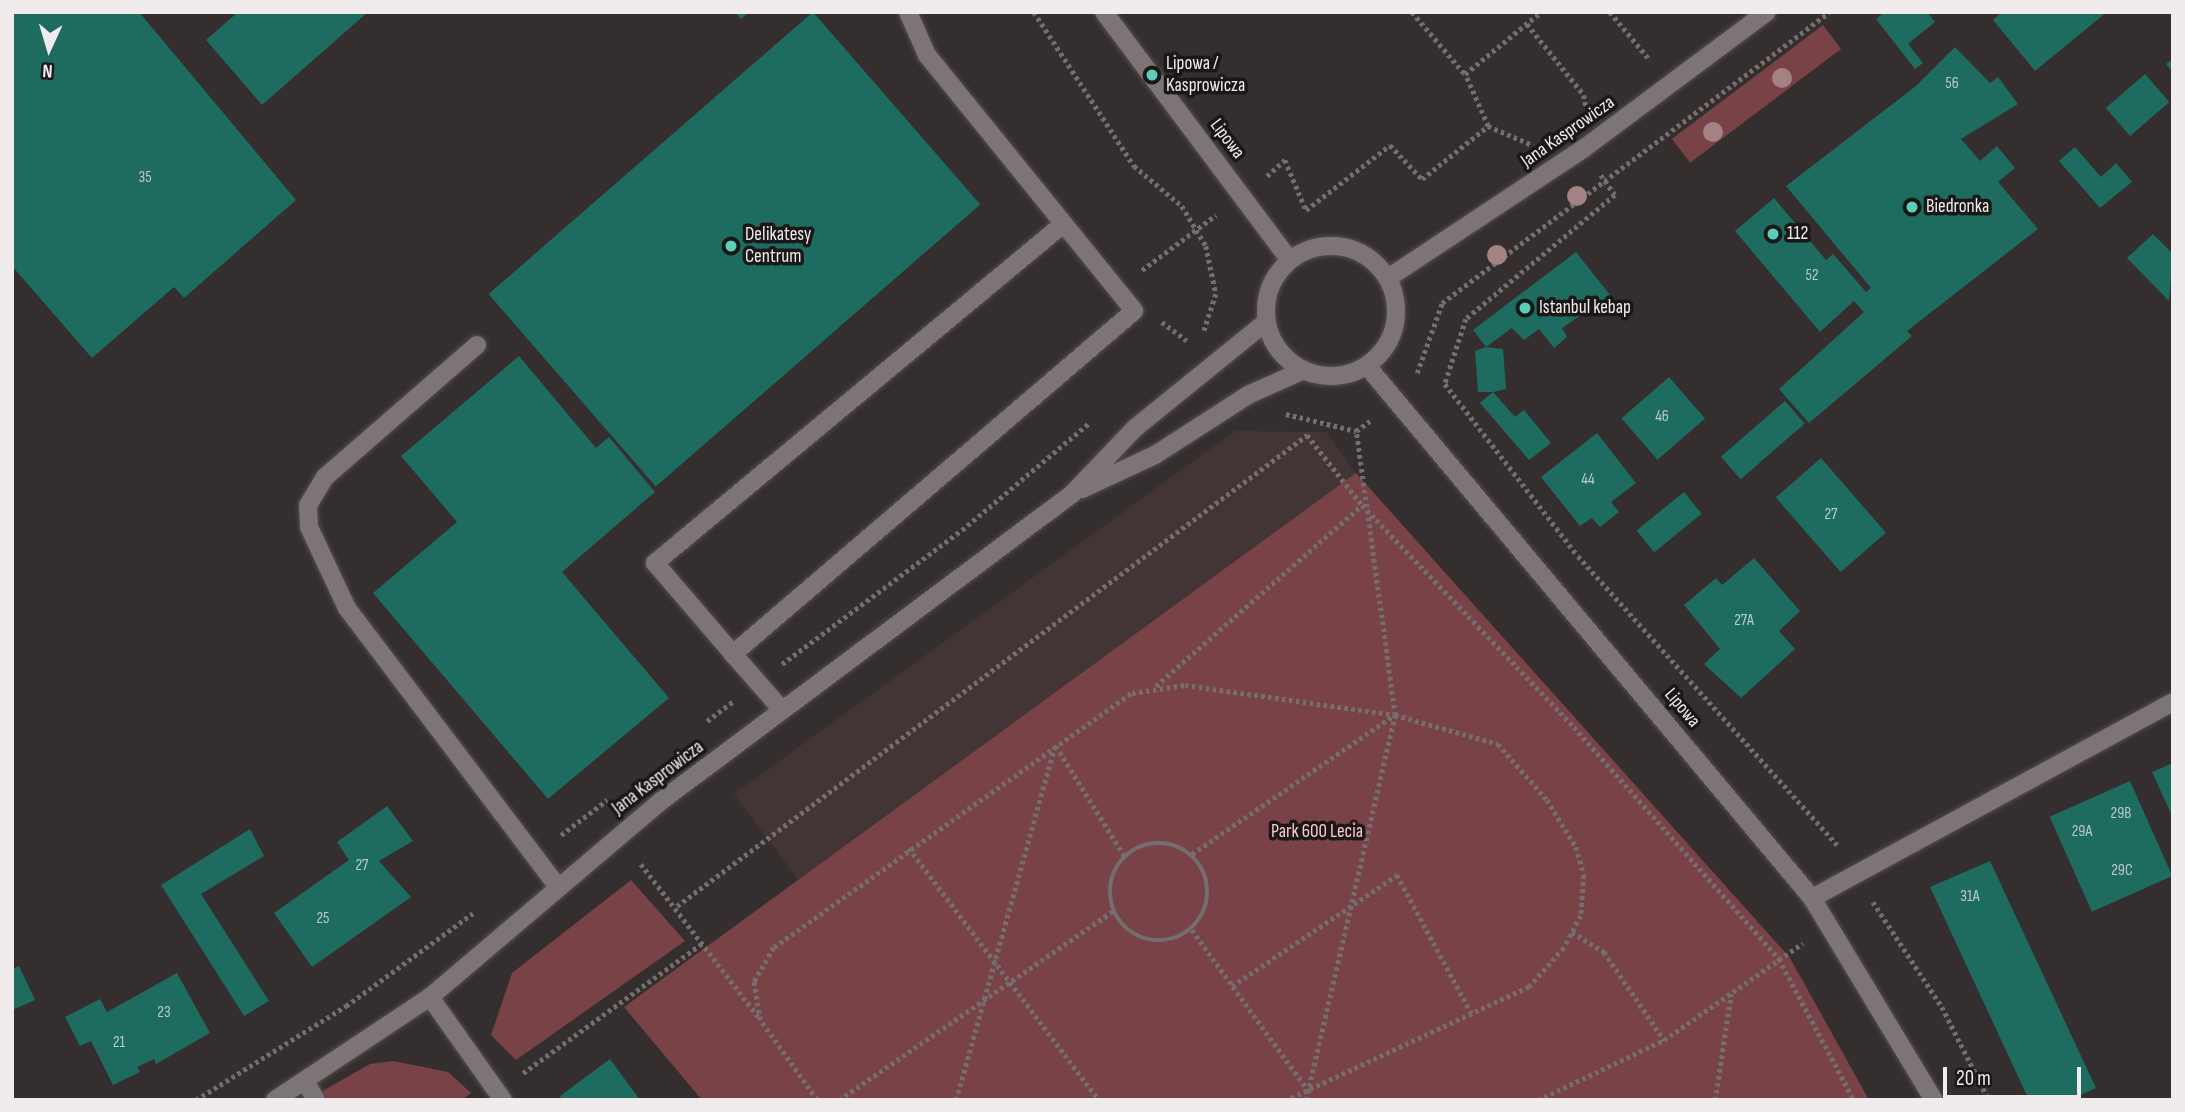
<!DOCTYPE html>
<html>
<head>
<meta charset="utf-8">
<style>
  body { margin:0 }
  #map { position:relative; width:2185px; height:1112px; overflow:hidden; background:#352e2e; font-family:"Sofia Sans Condensed",sans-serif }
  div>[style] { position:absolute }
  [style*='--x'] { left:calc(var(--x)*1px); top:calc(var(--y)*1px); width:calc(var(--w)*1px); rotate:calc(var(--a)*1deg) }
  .built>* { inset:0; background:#433536 }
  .green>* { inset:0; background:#794247; transform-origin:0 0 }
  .building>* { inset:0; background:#1e6b60; transform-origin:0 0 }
  .path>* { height:4.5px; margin-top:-2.25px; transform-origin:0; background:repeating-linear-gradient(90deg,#746e6e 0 3.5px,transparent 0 7px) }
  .path>.ring { margin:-2.25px; padding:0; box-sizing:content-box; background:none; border:4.5px solid #746e6e; border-radius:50% }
  .roads { filter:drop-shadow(0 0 2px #534d4e) drop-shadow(0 0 2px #534d4e) }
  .service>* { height:18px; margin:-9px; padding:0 9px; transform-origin:9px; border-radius:9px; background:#7d7575 }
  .minor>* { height:18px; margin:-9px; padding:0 9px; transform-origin:9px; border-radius:9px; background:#7d7575 }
  .tertiary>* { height:18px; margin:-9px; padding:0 9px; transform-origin:9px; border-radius:9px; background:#7d7575 }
  .tertiary>.ring { margin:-9px; padding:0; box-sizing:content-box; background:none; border:18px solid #7d7575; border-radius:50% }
  .trees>* { width:20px; height:20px; margin:-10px; border-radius:50%; background:#a48284 }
  .dots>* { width:19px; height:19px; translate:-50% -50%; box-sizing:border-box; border:4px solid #1a1717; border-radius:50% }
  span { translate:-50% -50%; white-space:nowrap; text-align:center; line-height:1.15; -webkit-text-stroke:7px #1a1717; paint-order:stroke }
  .number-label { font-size:16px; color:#bccbc9 }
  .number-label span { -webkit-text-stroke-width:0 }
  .poi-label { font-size:19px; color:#f0ebec }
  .left { translate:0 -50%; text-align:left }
  .street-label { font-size:19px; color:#f0ebec }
  .park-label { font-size:19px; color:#fec7ca }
  .frame { position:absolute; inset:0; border:14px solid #f0ebec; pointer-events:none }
  .north { position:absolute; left:14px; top:14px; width:70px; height:70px; -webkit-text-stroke:5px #1a1717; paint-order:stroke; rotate:184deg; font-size:19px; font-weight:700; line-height:28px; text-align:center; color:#f0ebec }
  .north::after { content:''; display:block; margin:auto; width:24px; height:32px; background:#f0ebec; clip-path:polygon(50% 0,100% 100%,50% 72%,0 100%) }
  .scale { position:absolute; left:1943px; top:1067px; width:138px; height:32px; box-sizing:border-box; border:4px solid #f0ebec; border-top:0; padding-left:9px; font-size:21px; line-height:24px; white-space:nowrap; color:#f0ebec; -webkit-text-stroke:5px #1a1717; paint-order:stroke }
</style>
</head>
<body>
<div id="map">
  <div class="built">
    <div style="clip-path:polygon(1235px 431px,1326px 432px,1356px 473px,800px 882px,734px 794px)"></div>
  </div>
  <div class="green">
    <div style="left:1823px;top:25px;width:30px;height:189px;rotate:53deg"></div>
    <div style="clip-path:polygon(1356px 473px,1790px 958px,1869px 1100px,702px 1100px,624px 1007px)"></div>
    <div style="clip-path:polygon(631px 880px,685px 941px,516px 1060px,491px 1035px,512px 973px)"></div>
    <div style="clip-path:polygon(393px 1061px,448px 1072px,471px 1093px,462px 1100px,323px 1100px,319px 1093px,370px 1064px)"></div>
  </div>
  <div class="building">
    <div style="clip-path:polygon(12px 12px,139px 12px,296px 200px,184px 298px,174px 287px,92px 358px,12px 266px)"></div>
    <div style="clip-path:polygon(238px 12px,368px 12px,262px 105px,206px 40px)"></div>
    <div style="clip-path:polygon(735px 12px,749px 12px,741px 19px)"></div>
    <div style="left:813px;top:12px;width:255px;height:430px;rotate:49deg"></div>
    <div style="clip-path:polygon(1885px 12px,1927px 12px,1935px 22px,1908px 44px,1923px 63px,1915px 69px,1876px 19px)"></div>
    <div style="clip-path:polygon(2002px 12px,2107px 12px,2035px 71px,1993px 20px)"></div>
    <div style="clip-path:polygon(1955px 47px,1990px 83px,1998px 77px,2018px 104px,1961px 139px,1980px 161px,1997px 146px,2015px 168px,1998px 182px,2038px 229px,1907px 331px,1912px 336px,1809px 423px,1779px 389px,1864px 312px,1854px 301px,1820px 332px,1735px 231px,1774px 198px,1826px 260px,1833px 254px,1866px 292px,1871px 288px,1786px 186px,1916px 86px)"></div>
    <div style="clip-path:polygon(2173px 59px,2173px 73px,2166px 64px)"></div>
    <div style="left:2145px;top:74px;width:37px;height:52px;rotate:49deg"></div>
    <div style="clip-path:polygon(2075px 147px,2101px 177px,2116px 163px,2132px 182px,2100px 208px,2059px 161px)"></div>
    <div style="clip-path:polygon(2153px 234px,2173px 254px,2169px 301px,2127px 258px)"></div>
    <div style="clip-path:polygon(1576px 252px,1610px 295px,1562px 328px,1567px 337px,1554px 348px,1539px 329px,1524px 340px,1512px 328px,1486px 347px,1473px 330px)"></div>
    <div style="clip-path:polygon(1486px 347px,1503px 349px,1506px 389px,1493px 392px,1515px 417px,1524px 410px,1551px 443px,1529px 460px,1480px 403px,1493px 392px,1478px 392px,1475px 351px)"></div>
    <div style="clip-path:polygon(519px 356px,596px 448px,609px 437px,655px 492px,562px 572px,669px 698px,548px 799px,373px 593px,457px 522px,401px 456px)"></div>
    <div style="left:1669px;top:377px;width:55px;height:63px;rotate:49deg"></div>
    <div style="left:1785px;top:401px;width:30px;height:85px;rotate:49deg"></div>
    <div style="clip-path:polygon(1597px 433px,1636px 483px,1611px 502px,1619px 512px,1600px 527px,1592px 518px,1580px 526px,1541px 477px)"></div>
    <div style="left:1821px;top:458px;width:99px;height:60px;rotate:49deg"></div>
    <div style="left:1684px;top:492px;width:28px;height:61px;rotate:51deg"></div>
    <div style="clip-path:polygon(1754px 558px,1800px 611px,1779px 631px,1795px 649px,1741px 698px,1704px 664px,1720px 649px,1684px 605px,1716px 578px,1722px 585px)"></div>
    <div style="clip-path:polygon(2173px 763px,2173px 818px,2152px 772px)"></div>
    <div style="left:2130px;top:781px;width:104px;height:88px;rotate:66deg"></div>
    <div style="clip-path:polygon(387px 806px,413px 841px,379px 861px,411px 897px,312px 967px,274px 913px,349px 860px,337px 842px)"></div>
    <div style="clip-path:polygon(250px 829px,264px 856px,201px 894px,269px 1001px,244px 1016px,161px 885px)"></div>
    <div style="clip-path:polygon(1990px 861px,2096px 1088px,2070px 1100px,2029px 1100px,1930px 887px)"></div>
    <div style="clip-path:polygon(19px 966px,35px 1000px,12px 1010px,12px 969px)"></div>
    <div style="clip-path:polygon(177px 973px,210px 1033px,156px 1064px,154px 1059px,137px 1067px,140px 1072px,113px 1085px,91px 1041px,80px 1046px,65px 1017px,100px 999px,107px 1012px)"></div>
    <div style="clip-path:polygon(610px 1059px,640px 1100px,562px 1100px,560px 1096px)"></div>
  </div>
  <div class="path">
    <div style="--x:1034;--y:12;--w:184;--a:57"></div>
    <div style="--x:1134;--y:166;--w:62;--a:39.8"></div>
    <div style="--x:1182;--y:206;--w:47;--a:59"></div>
    <div style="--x:1206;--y:246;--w:49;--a:78.2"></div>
    <div style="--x:1216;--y:294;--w:39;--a:108"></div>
    <div style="--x:1412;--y:12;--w:82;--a:49.5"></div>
    <div style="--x:1610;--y:12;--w:62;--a:50.2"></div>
    <div style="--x:1527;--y:24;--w:91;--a:51.2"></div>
    <div style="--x:1584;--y:95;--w:13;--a:81"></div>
    <div style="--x:1488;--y:126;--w:46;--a:23.2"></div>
    <div style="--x:1601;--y:175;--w:24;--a:55"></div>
    <div style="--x:1615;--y:195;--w:194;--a:140.2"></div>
    <div style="--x:1466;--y:319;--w:68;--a:107.9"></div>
    <div style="--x:1445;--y:384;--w:217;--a:52.3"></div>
    <div style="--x:1578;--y:556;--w:391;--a:48.1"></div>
    <div style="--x:1267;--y:176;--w:24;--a:-42"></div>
    <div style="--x:1285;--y:160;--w:54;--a:67.2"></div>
    <div style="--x:1306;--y:210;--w:106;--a:-37.7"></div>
    <div style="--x:1390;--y:145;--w:47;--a:46.7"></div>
    <div style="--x:1422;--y:179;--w:85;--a:-38.8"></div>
    <div style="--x:1488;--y:126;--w:57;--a:-113.9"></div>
    <div style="--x:1465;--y:74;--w:98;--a:-39.2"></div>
    <div style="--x:1142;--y:270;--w:92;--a:-36.6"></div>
    <div style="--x:1162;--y:322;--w:31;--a:37"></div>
    <div style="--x:1417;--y:373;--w:74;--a:-70.3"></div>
    <div style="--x:1442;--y:303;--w:484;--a:-36.9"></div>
    <div style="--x:1286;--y:414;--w:72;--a:13.7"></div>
    <div style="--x:1356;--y:431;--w:17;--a:-36"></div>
    <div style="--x:782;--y:664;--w:224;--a:-36.7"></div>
    <div style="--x:962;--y:530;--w:166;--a:-40.1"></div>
    <div style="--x:1156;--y:686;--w:273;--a:-41.3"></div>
    <div style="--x:707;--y:721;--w:34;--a:-37"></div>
    <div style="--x:1056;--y:746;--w:131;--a:58.1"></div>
    <div style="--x:561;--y:835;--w:58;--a:-37.3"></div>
    <div class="ring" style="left:1110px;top:843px;width:93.5px;height:93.5px"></div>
    <div style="--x:909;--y:848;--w:316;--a:53"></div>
    <div style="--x:1192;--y:854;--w:245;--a:-34.5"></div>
    <div style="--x:641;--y:864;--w:195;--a:52.5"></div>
    <div style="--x:1873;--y:902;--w:126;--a:56.7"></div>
    <div style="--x:1942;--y:1007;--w:104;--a:63.2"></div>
    <div style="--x:677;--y:906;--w:787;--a:-36.78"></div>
    <div style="--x:1307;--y:435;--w:89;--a:51.8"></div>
    <div style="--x:1362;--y:505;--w:307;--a:46.3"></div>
    <div style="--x:1574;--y:727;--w:310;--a:48.5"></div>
    <div style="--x:1779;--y:959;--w:160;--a:62"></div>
    <div style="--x:1192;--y:930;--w:198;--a:54.1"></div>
    <div style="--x:1572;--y:932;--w:38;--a:32"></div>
    <div style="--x:1604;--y:952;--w:107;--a:55.7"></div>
    <div style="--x:1232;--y:986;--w:199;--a:-33.9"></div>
    <div style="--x:1397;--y:875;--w:158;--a:61.7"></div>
    <div style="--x:523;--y:1073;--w:223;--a:-35.9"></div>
    <div style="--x:196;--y:1100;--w:177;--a:-32.1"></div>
    <div style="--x:346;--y:1006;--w:157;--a:-36.2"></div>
    <div style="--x:817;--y:1100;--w:98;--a:-125.5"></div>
    <div style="--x:760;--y:1020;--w:39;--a:-99"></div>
    <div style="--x:754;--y:981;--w:39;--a:-60"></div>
    <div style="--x:774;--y:947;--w:439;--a:-35.4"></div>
    <div style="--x:1132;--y:693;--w:54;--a:-8.6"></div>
    <div style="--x:1185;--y:685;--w:212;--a:8.1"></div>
    <div style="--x:1395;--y:715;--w:107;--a:15.7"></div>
    <div style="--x:1498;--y:744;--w:74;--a:48.8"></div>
    <div style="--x:1547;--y:800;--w:55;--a:58.3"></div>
    <div style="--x:1576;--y:847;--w:29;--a:74"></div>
    <div style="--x:1584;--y:875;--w:41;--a:94.2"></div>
    <div style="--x:1581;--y:916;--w:36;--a:118"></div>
    <div style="--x:1564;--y:948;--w:52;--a:131.9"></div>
    <div style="--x:1529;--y:987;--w:266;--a:154.9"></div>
    <div style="--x:839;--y:1100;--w:333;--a:-34.6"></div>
    <div style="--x:956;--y:1100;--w:368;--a:-74.4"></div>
    <div style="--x:1306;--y:1100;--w:395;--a:-77"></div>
    <div style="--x:1395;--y:715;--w:287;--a:-97.8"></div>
    <div style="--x:1538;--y:1100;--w:140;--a:-25.5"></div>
    <div style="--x:1664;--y:1040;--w:169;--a:-34.9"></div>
    <div style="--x:1715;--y:1100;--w:107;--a:-81.4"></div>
  </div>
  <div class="roads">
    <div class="service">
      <div style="--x:908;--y:12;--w:47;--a:66.2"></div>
      <div style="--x:927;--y:55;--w:329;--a:51"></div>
      <div style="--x:1134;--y:311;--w:528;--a:139.46"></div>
      <div style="--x:733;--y:654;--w:120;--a:-130.6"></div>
      <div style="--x:655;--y:563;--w:529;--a:-39.71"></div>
      <div style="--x:477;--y:345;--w:201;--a:139"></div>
      <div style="--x:325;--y:477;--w:33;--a:121"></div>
      <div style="--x:308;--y:505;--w:22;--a:87"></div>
      <div style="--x:309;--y:527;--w:89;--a:64.9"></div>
      <div style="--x:347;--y:608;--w:350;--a:52.9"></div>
      <div style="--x:733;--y:654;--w:74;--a:48.8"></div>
      <div style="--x:305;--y:1081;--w:22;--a:60"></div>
    </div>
    <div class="minor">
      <div style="--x:1082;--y:489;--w:81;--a:-25"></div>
      <div style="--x:1155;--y:455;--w:111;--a:-32.8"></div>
      <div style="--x:1248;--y:395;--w:61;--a:-24.1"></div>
      <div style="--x:1812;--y:898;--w:411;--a:-28.5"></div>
      <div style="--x:430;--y:997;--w:126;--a:54.7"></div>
      <div style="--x:275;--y:1100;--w:186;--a:-33.6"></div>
      <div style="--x:430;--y:997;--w:303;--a:-40.3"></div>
      <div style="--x:661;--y:801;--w:513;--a:-36.76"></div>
      <div style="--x:1072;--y:494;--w:91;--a:-46.3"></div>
      <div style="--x:1135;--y:428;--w:169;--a:-39"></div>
    </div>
    <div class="tertiary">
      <div style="--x:1104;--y:12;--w:309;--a:53.2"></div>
      <div class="ring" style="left:1266px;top:246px;width:112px;height:112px"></div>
      <div style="--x:1388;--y:278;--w:234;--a:-33.5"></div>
      <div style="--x:1583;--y:149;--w:229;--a:-36.7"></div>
      <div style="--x:1367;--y:366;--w:694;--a:50.09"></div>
      <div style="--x:1812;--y:898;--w:236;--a:58.9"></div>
    </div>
  </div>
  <div class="trees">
    <div style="left:1782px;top:78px"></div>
    <div style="left:1713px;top:132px"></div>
    <div style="left:1577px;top:196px"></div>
    <div style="left:1497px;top:255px"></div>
  </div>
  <div class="dots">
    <div style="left:1152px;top:75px;background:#5bcebb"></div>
    <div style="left:1912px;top:207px;background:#5bcebb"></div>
    <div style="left:1773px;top:234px;background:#5bcebb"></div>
    <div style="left:731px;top:246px;background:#5bcebb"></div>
    <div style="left:1525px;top:308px;background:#5bcebb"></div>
  </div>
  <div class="number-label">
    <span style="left:1952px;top:84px">56</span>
    <span style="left:145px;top:178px">35</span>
    <span style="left:1812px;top:276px">52</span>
    <span style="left:1662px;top:417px">46</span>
    <span style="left:1588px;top:480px">44</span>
    <span style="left:1831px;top:515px">27</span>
    <span style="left:1744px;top:621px">27A</span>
    <span style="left:2121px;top:814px">29B</span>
    <span style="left:2082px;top:832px">29A</span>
    <span style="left:362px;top:866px">27</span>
    <span style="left:2122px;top:871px">29C</span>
    <span style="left:1970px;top:897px">31A</span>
    <span style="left:323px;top:919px">25</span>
    <span style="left:164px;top:1013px">23</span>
    <span style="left:119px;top:1043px">21</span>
  </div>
  <div class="poi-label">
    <span class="left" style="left:1166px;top:75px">Lipowa /<br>Kasprowicza</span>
    <span class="left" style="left:1926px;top:207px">Biedronka</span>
    <span class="left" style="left:1787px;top:234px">112</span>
    <span class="left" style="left:745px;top:246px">Delikatesy<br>Centrum</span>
    <span class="left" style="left:1539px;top:308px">Istanbul kebap</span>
  </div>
  <div class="street-label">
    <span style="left:1568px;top:132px;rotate:-35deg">Jana Kasprowicza</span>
    <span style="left:1227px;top:139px;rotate:53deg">Lipowa</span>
    <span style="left:1682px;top:708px;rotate:50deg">Lipowa</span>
    <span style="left:658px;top:778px;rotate:-37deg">Jana Kasprowicza</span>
  </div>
  <div class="park-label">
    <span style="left:1317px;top:832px">Park 600 Lecia</span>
  </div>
  <div class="frame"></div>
  <div class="north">N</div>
  <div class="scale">20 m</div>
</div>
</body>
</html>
